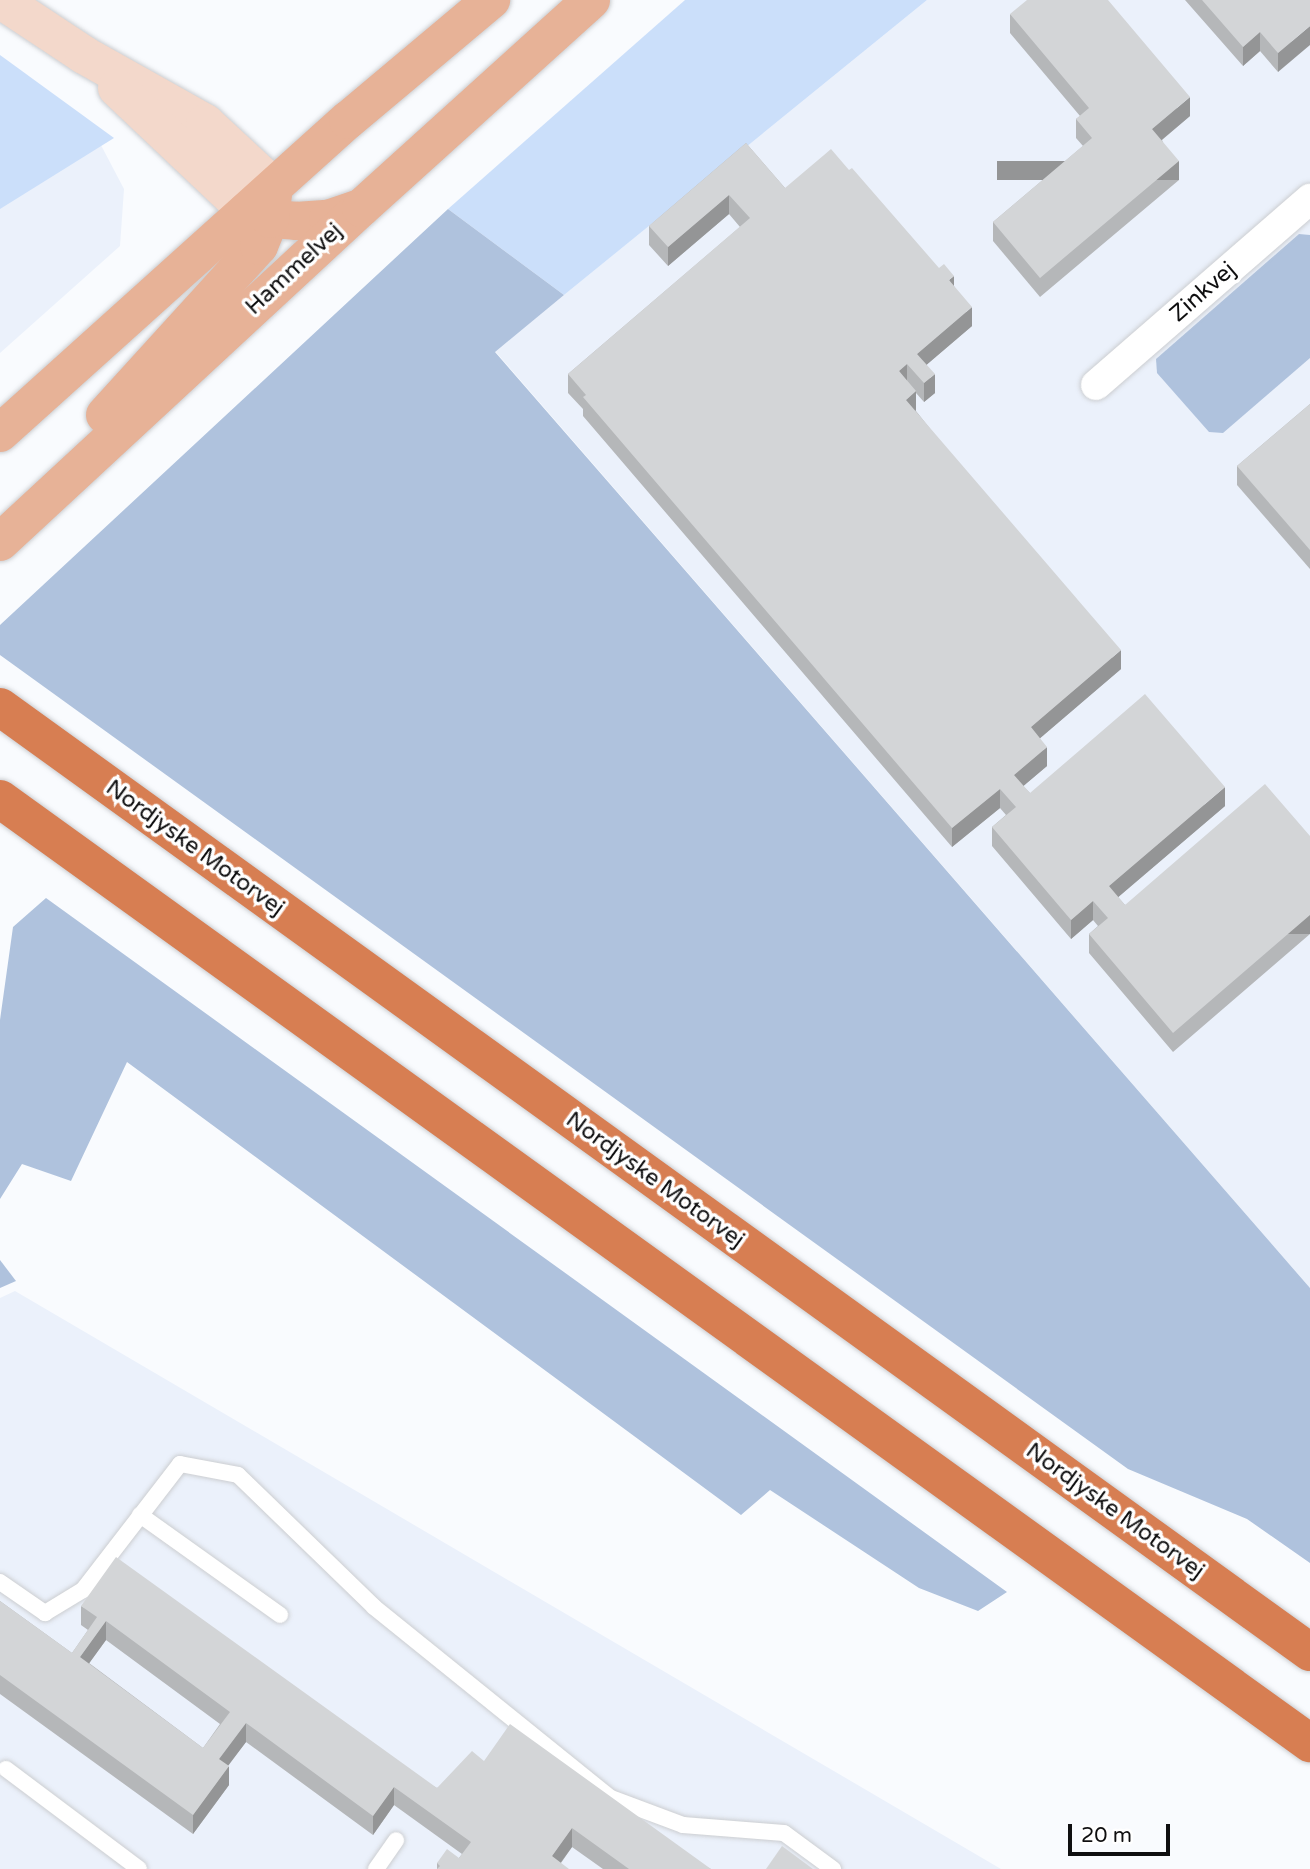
<!DOCTYPE html>
<html>
<head>
<meta charset="utf-8">
<style>
  body { margin:0 }
  #map { position:relative; width:1310px; height:1869px; overflow:hidden; background:#f9fbfe; font-family:"Varela Round",sans-serif }
  div>[style] { position:absolute }
  [style*='--x'] { left:calc(var(--x)*1px); top:calc(var(--y)*1px); width:calc(var(--w)*1px); rotate:calc(var(--a)*1deg) }
  .built>* { inset:0; background:#ebf1fb }
  .green>* { inset:0; background:#cbdffa }
  .forest>* { inset:0; background:#afc2dd }
  .roads { filter:drop-shadow(0 0 2px #ccced1) drop-shadow(0 0 2px #ccced1) }
  .lane>* { height:16px; margin:-8px; padding:0 8px; transform-origin:8px; border-radius:8px; background:#fff }
  .street>* { height:30px; margin:-15px; padding:0 15px; transform-origin:15px; border-radius:15px; background:#fff }
  .secondary>* { height:38px; margin:-19px; padding:0 19px; transform-origin:19px; border-radius:19px; background:#f3d8cb }
  .primary>* { height:38px; margin:-19px; padding:0 19px; transform-origin:19px; border-radius:19px; background:#e7b297 }
  .highway>* { height:38px; margin:-19px; padding:0 19px; transform-origin:19px; border-radius:19px; background:#d77e52 }
  .wall>* { inset:0; background:#b5b7b9 }
  .shaded-wall>* { inset:0; background:#949596; transform-origin:0 0 }
  .building>* { inset:0; background:#d3d5d7 }
  span { translate:-50% -50%; white-space:nowrap; text-align:center; line-height:1.15; -webkit-text-stroke:7px #fff; paint-order:stroke }
  .street-label { font-size:23px; color:#0f0f10 }
  .scale { position:absolute; left:1068px; top:1824px; width:102px; height:32px; box-sizing:border-box; border:4px solid #0f0f10; border-top:0; padding-left:9px; font-size:21px; line-height:24px; white-space:nowrap; color:#0f0f10; -webkit-text-stroke:5px #fff; paint-order:stroke }
</style>
</head>
<body>
<div id="map">
  <div class="built">
    <div style="clip-path:polygon(927px 0,1310px 0,1310px 1288px,495px 351px)"></div>
    <div style="clip-path:polygon(0 65px,92px 128px,124px 189px,120px 246px,0 353px)"></div>
    <div style="clip-path:polygon(15px 1291px,1001px 1869px,0 1869px,0 1298px)"></div>
  </div>
  <div class="green">
    <div style="clip-path:polygon(685px 0,927px 0,564px 295px,448px 209px)"></div>
    <div style="clip-path:polygon(0 55px,114px 138px,0 209px)"></div>
  </div>
  <div class="forest">
    <div style="clip-path:polygon(448px 209px,564px 295px,495px 352px,1310px 1288px,1310px 1563px,1247px 1519px,1128px 1469px,0 655px,0 625px)"></div>
    <div style="clip-path:polygon(1299px 234px,1310px 235px,1310px 358px,1223px 433px,1209px 432px,1157px 373px,1156px 359px)"></div>
    <div style="clip-path:polygon(46px 898px,1007px 1592px,978px 1611px,919px 1588px,770px 1490px,741px 1515px,127px 1062px,71px 1181px,22px 1164px,0 1199px,0 1020px,13px 927px)"></div>
    <div style="clip-path:polygon(0 1260px,16px 1281px,0 1288px)"></div>
  </div>
  <div class="roads">
    <div class="lane">
      <div style="--x:140;--y:1515;--w:172;--a:35.5"></div>
      <div style="--x:0;--y:1582;--w:55;--a:34.6"></div>
      <div style="--x:45;--y:1613;--w:44;--a:-31.2"></div>
      <div style="--x:83;--y:1590;--w:159;--a:-52.4"></div>
      <div style="--x:180;--y:1464;--w:59;--a:10.7"></div>
      <div style="--x:238;--y:1475;--w:190;--a:44.1"></div>
      <div style="--x:374;--y:1607;--w:304;--a:38.9"></div>
      <div style="--x:611;--y:1798;--w:77;--a:20.6"></div>
      <div style="--x:683;--y:1825;--w:101;--a:4.5"></div>
      <div style="--x:784;--y:1833;--w:61;--a:36.3"></div>
      <div style="--x:6;--y:1769;--w:166;--a:36.9"></div>
      <div style="--x:376;--y:1869;--w:35;--a:-55"></div>
    </div>
    <div class="street">
      <div style="--x:1096;--y:385;--w:284;--a:-41"></div>
    </div>
    <div class="secondary">
      <div style="--x:1;--y:0;--w:100;--a:33.5"></div>
      <div style="--x:84;--y:55;--w:139;--a:29.3"></div>
      <div style="--x:205;--y:123;--w:94;--a:42.8"></div>
      <div style="--x:117;--y:88;--w:179;--a:43.4"></div>
    </div>
    <div class="primary">
      <div style="--x:247;--y:211;--w:24;--a:19"></div>
      <div style="--x:270;--y:219;--w:26;--a:4"></div>
      <div style="--x:296;--y:221;--w:32;--a:-4"></div>
      <div style="--x:328;--y:219;--w:31;--a:-19"></div>
      <div style="--x:105;--y:415;--w:229;--a:-47.7"></div>
      <div style="--x:259;--y:246;--w:29;--a:-68"></div>
      <div style="--x:270;--y:219;--w:32;--a:-83"></div>
      <div style="--x:0;--y:433;--w:468;--a:-42"></div>
      <div style="--x:348;--y:120;--w:187;--a:-40"></div>
      <div style="--x:0;--y:542;--w:492;--a:-42.8"></div>
      <div style="--x:361;--y:208;--w:310;--a:-42.1"></div>
    </div>
    <div class="highway">
      <div style="--x:0;--y:707;--w:1615;--a:35.81"></div>
      <div style="--x:0;--y:799;--w:1615;--a:35.78"></div>
    </div>
  </div>
  <div class="wall">
    <div style="clip-path:polygon(1185px 0,1310px 0,1278px 72px,1260px 51px,1243px 66px)"></div>
    <div style="clip-path:polygon(1010px 14px,1190px 116px,1162px 140px,1179px 180px,1040px 297px,993px 241px,993px 222px,1083px 146px,1076px 138px,1076px 119px,1080px 116px,1010px 33px)"></div>
    <div style="clip-path:polygon(746px 143px,785px 188px,954px 286px,972px 326px,926px 365px,935px 393px,924px 402px,916px 393px,916px 411px,1121px 669px,1040px 738px,1047px 766px,1023px 786px,1030px 793px,1225px 806px,1118px 897px,1125px 905px,1310px 836px,1310px 934px,1173px 1052px,1089px 953px,1089px 934px,1098px 926px,1093px 920px,1071px 939px,992px 846px,992px 827px,1006px 815px,1000px 808px,952px 847px,583px 416px,583px 409px,568px 393px,568px 374px,740px 227px,729px 214px,668px 266px,649px 245px,649px 226px)"></div>
    <div style="clip-path:polygon(1310px 404px,1310px 569px,1237px 485px,1237px 466px)"></div>
    <div style="clip-path:polygon(evenodd,0 1601px,72px 1653px,88px 1630px,81px 1625px,81px 1606px,437px 1788px,484px 1761px,711px 1869px,603px 1869px,572px 1847px,561px 1863px,437px 1869px,437px 1863px,459px 1858px,462px 1854px,394px 1805px,373px 1835px,246px 1742px,228px 1765px,229px 1785px,193px 1834px,0 1694px,0 1601px,106px 1640px,220px 1724px,203px 1748px,89px 1663px,106px 1640px)"></div>
  </div>
  <div class="shaded-wall">
    <div style="clip-path:polygon(1310px 26px,1310px 45px,1278px 72px,1278px 53px)"></div>
    <div style="clip-path:polygon(1260px 32px,1260px 51px,1243px 66px,1243px 47px)"></div>
    <div style="clip-path:polygon(1190px 97px,1190px 116px,1152px 148px,1152px 129px)"></div>
    <div style="left:1179px;top:161px;width:19px;height:182px;rotate:90deg"></div>
    <div style="clip-path:polygon(729px 195px,729px 214px,668px 266px,668px 247px)"></div>
    <div style="clip-path:polygon(954px 276px,954px 295px,949px 280px)"></div>
    <div style="clip-path:polygon(972px 307px,972px 326px,917px 373px,917px 354px)"></div>
    <div style="clip-path:polygon(907px 364px,907px 382px,899px 371px)"></div>
    <div style="clip-path:polygon(935px 374px,935px 393px,924px 402px,924px 383px)"></div>
    <div style="clip-path:polygon(916px 391px,916px 410px,906px 419px,906px 400px)"></div>
    <div style="clip-path:polygon(1121px 650px,1121px 669px,1031px 746px,1031px 727px)"></div>
    <div style="clip-path:polygon(1047px 747px,1047px 766px,1014px 794px,1014px 775px)"></div>
    <div style="clip-path:polygon(1225px 787px,1225px 806px,1109px 905px,1109px 886px)"></div>
    <div style="clip-path:polygon(1000px 789px,1000px 808px,952px 847px,952px 828px)"></div>
    <div style="clip-path:polygon(1093px 901px,1093px 920px,1071px 939px,1071px 920px)"></div>
    <div style="left:1310px;top:915px;width:19px;height:181px;rotate:90deg"></div>
    <div style="clip-path:polygon(106px 1621px,106px 1640px,80px 1676px,80px 1657px)"></div>
    <div style="clip-path:polygon(246px 1723px,246px 1742px,219px 1778px,219px 1759px)"></div>
    <div style="clip-path:polygon(229px 1766px,229px 1785px,193px 1834px,193px 1815px)"></div>
    <div style="clip-path:polygon(394px 1787px,394px 1805px,373px 1835px,373px 1816px)"></div>
    <div style="clip-path:polygon(572px 1828px,572px 1847px,556px 1869px,552px 1856px)"></div>
  </div>
  <div class="building">
    <div style="clip-path:polygon(1027px 0,1108px 0,1190px 97px,1152px 129px,1179px 161px,1040px 278px,993px 222px,1092px 138px,1076px 119px,1089px 108px,1010px 14px)"></div>
    <div style="clip-path:polygon(1202px 0,1310px 0,1310px 26px,1278px 53px,1260px 32px,1243px 47px)"></div>
    <div style="clip-path:polygon(746px 143px,785px 188px,831px 149px,849px 170px,852px 168px,939px 268px,944px 264px,954px 276px,949px 280px,972px 307px,917px 354px,935px 374px,924px 383px,907px 364px,899px 371px,916px 391px,906px 400px,1121px 650px,1031px 727px,1047px 747px,1014px 775px,1030px 793px,1145px 694px,1225px 787px,1109px 886px,1125px 905px,1265px 784px,1310px 836px,1310px 915px,1173px 1033px,1089px 934px,1108px 918px,1093px 901px,1071px 920px,992px 827px,1016px 807px,1000px 789px,952px 828px,583px 397px,586px 395px,568px 374px,750px 218px,729px 195px,668px 247px,649px 226px)"></div>
    <div style="clip-path:polygon(1310px 404px,1310px 550px,1237px 466px)"></div>
    <div style="clip-path:polygon(evenodd,116px 1557px,437px 1788px,472px 1751px,484px 1761px,510px 1724px,711px 1869px,629px 1869px,572px 1828px,552px 1856px,569px 1869px,437px 1869px,440px 1866px,437px 1863px,447px 1849px,459px 1858px,471px 1842px,394px 1787px,373px 1816px,246px 1723px,219px 1759px,229px 1766px,193px 1815px,0 1675px,0 1601px,72px 1653px,97px 1617px,81px 1606px,116px 1557px,106px 1621px,230px 1712px,203px 1748px,80px 1657px,106px 1621px)"></div>
    <div style="clip-path:polygon(782px 1846px,813px 1869px,766px 1869px)"></div>
  </div>
  <div class="street-label">
    <span style="left:294px;top:269px;rotate:-43deg">Hammelvej</span>
    <span style="left:1203px;top:292px;rotate:-41deg">Zinkvej</span>
    <span style="left:195px;top:848px;rotate:36deg">Nordjyske Motorvej</span>
    <span style="left:655px;top:1180px;rotate:36deg">Nordjyske Motorvej</span>
    <span style="left:1115px;top:1511px;rotate:36deg">Nordjyske Motorvej</span>
  </div>
  <div class="scale">20 m</div>
</div>
</body>
</html>
